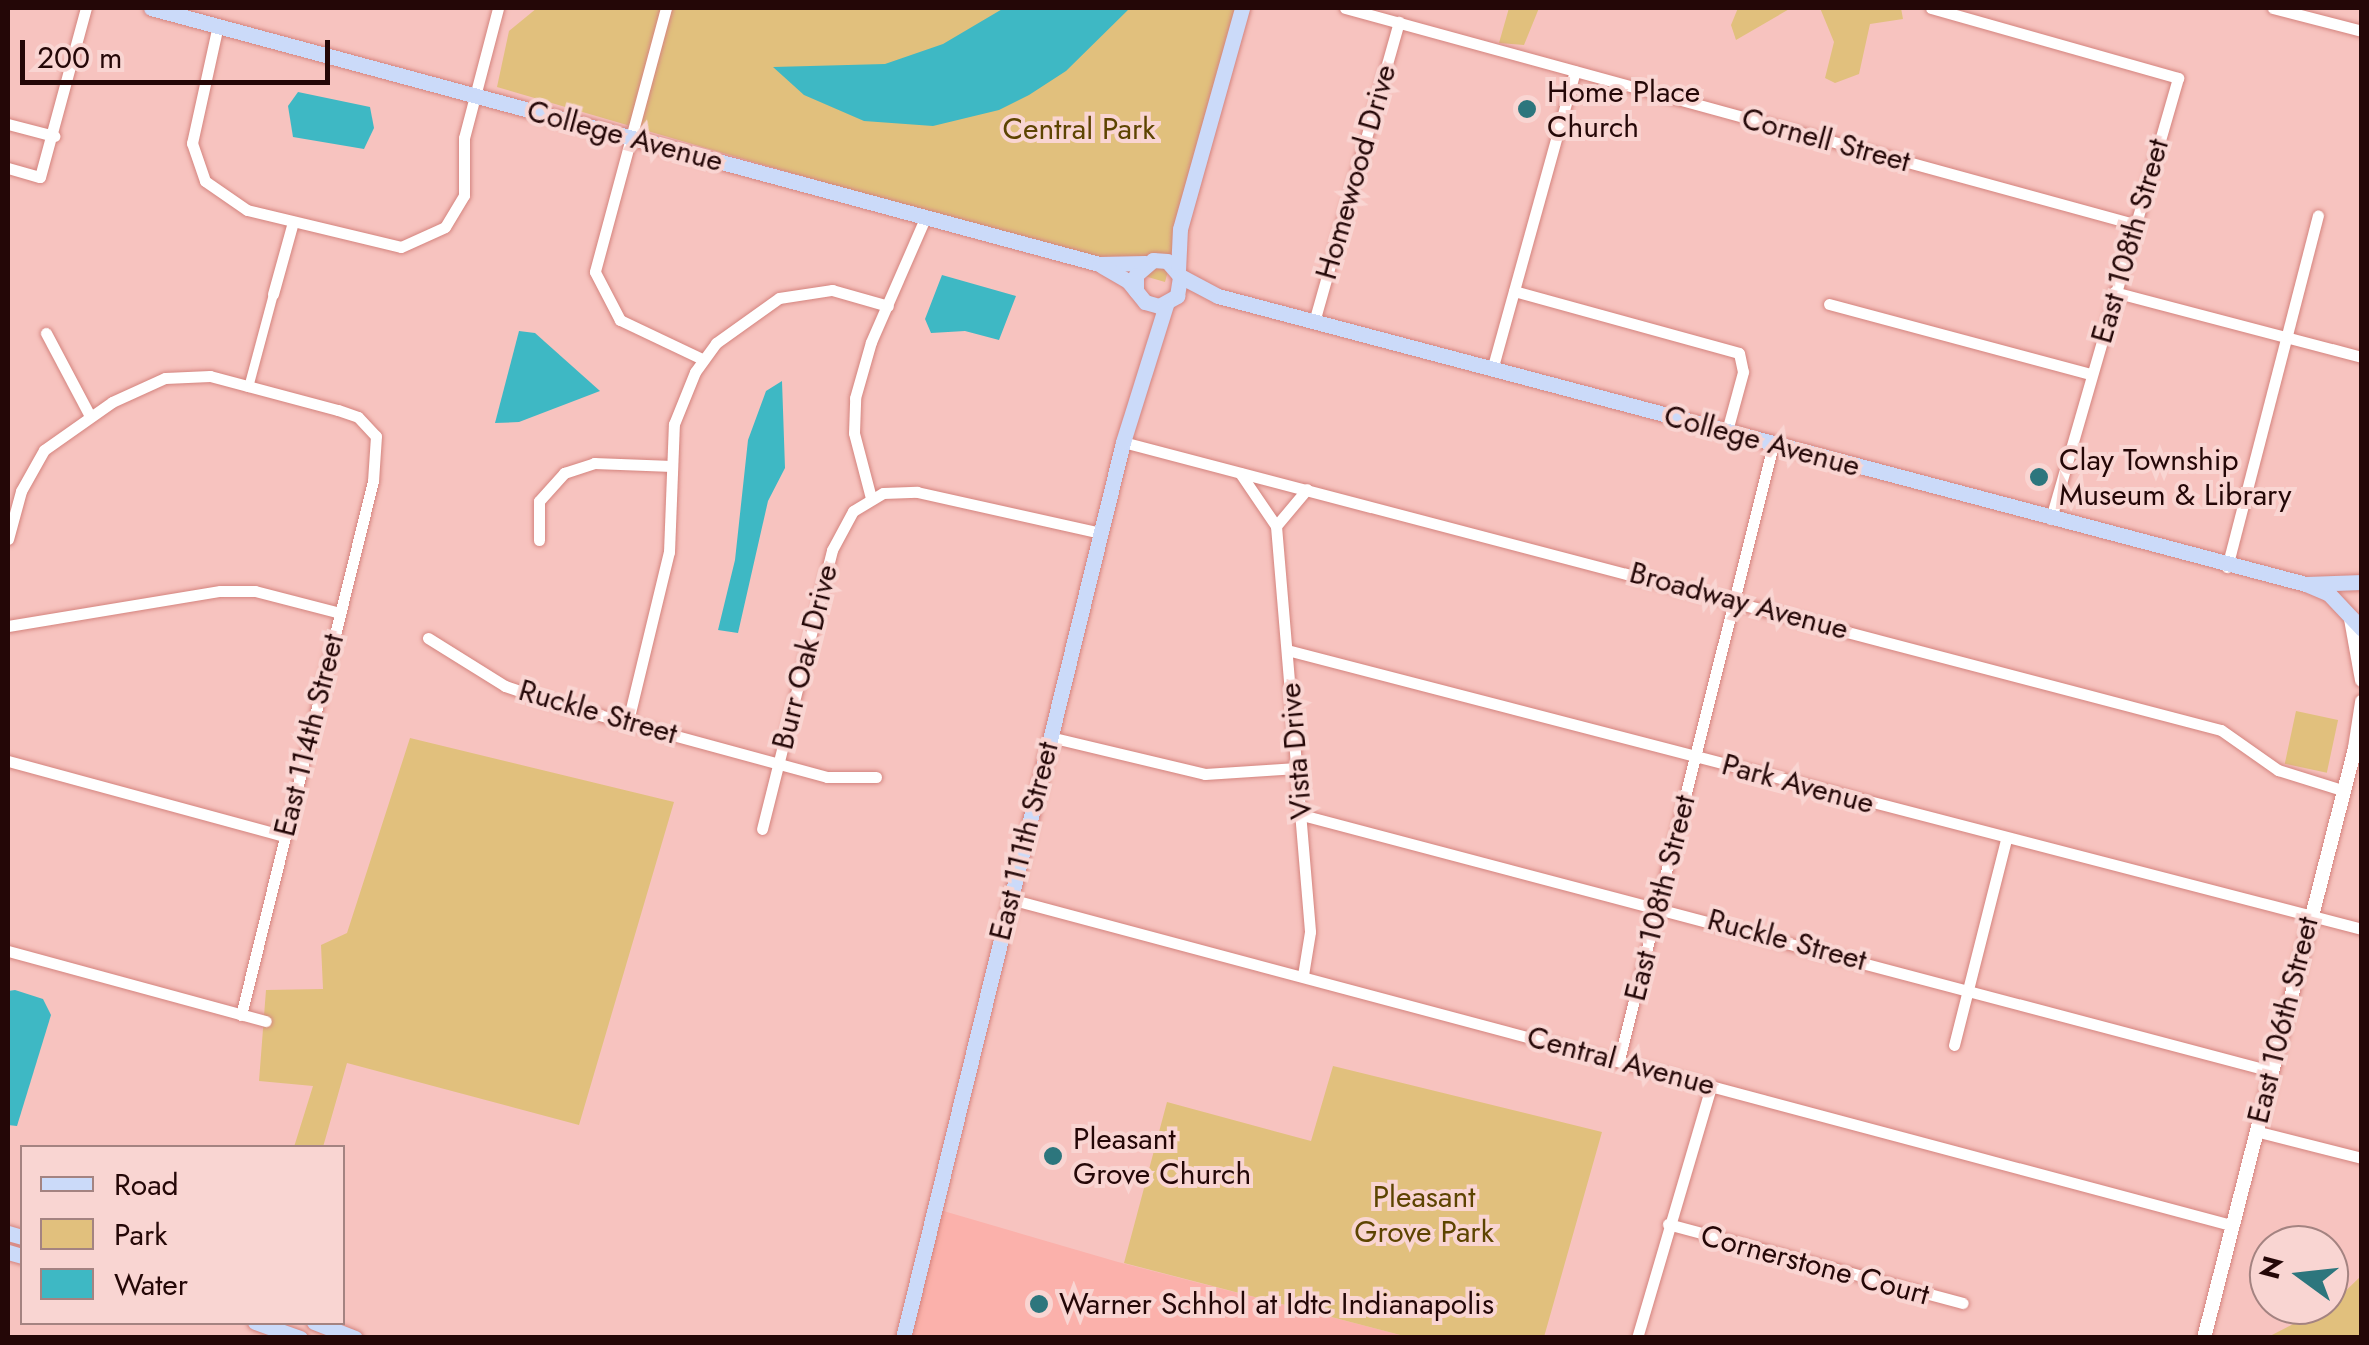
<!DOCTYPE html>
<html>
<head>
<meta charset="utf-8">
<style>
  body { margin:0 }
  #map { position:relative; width:2369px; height:1345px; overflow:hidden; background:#f7c3bf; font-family:Jost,sans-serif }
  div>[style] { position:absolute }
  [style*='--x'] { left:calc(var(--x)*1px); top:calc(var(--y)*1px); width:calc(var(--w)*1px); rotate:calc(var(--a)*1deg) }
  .built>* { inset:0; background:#fbb1ab }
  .green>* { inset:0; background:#e1c07d; transform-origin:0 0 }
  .water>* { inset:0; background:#3eb8c4 }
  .roads { filter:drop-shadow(0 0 2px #d4847e) drop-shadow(0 0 2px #d4847e) }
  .pedestrian>* { height:9px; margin:-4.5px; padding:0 4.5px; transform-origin:4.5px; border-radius:4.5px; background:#fff }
  .minor>* { height:11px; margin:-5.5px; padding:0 5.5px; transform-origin:5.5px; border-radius:5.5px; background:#fff }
  .tertiary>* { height:14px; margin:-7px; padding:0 7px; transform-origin:7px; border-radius:7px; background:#fff }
  .secondary>* { height:15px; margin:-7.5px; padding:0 7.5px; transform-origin:7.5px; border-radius:7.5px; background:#cbdaf9 }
  .dots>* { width:28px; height:28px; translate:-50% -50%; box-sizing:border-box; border:5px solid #f9d5d2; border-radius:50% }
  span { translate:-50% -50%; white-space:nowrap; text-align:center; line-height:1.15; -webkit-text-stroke:8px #f9d5d2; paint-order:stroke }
  .poi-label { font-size:30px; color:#240707 }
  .left { translate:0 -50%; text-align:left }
  .park-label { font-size:30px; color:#5d4401 }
  .street-label { font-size:30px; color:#240707 }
  .frame { position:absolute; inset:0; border:10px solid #240707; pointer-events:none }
  .legend { position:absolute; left:20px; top:1145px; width:325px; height:180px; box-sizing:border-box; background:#f9d5d2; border:2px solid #a48381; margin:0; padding:12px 18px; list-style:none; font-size:30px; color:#240707 }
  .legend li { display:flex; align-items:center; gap:20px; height:50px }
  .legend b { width:50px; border:2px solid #a48381 }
  .north { position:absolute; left:2249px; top:1225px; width:100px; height:100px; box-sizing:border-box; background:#f9d5d2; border:2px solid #a48381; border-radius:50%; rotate:285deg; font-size:28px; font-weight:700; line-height:40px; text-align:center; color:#240707 }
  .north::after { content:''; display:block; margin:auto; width:35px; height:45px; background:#2d767d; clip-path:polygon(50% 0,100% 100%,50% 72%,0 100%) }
  .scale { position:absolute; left:20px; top:40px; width:310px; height:45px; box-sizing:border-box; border:5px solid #240707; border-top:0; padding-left:12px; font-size:30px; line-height:35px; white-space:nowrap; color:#240707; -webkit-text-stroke:8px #f9d5d2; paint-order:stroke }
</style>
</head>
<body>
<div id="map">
  <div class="built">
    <div style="clip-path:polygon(940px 1210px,1118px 1262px,1408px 1337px,909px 1338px)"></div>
  </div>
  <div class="green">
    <div style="clip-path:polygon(537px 8px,1240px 8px,1165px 282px,497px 87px,509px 31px)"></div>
    <div style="clip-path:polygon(1509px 8px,1539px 8px,1524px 45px,1499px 43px)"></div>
    <div style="clip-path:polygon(1738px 8px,1791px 8px,1736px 40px,1731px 25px)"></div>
    <div style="clip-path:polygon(1820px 8px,1901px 8px,1903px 19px,1870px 24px,1859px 74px,1835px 83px,1825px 78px,1834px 42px)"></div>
    <div style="left:2296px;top:711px;width:43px;height:54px;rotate:12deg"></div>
    <div style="clip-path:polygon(410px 738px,674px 802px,579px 1125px,347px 1063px,323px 1147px,294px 1147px,313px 1086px,259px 1081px,266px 990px,323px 989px,321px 945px,347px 933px)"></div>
    <div style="clip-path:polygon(1333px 1066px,1602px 1132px,1544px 1337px,1408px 1337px,1124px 1263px,1167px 1102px,1311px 1141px)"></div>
    <div style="clip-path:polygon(2361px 1276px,2361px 1337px,2268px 1337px,2332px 1304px)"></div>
  </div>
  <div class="water">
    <div style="clip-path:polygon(1004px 8px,1130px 8px,1066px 71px,1029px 95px,999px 110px,933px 126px,864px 121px,804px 95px,773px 67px,885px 64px,943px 44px)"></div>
    <div style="clip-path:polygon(298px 92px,370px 107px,374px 128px,364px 149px,293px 137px,288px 106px)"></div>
    <div style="clip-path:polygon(942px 275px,1016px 296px,999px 340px,965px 331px,931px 333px,925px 319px)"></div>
    <div style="clip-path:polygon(519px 331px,535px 333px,600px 391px,519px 422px,495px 423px)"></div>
    <div style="clip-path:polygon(782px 381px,785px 468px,768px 501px,738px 633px,718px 630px,735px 560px,748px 440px,766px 391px)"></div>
    <div style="clip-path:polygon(15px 990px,43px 999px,51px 1015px,17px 1126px,8px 1125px,8px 991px)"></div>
  </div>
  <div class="roads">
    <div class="pedestrian">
      <div style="--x:248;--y:387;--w:96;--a:-75"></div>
    </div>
    <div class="minor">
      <div style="--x:666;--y:8;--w:273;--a:105.1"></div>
      <div style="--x:595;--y:272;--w:54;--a:62.5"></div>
      <div style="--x:620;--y:320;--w:91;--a:25.4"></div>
      <div style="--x:1345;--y:8;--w:818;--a:15.31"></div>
      <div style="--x:1931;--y:8;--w:257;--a:15.8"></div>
      <div style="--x:2178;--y:78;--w:459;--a:106.1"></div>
      <div style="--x:2273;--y:8;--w:92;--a:14.5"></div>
      <div style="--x:218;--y:25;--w:121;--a:102.4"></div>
      <div style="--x:192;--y:143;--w:40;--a:71.1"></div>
      <div style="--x:205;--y:181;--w:51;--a:34.6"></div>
      <div style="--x:247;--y:210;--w:158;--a:13.5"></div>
      <div style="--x:401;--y:247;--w:48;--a:-24.4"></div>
      <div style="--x:445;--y:227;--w:37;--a:-59"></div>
      <div style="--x:464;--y:195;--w:57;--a:-90"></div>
      <div style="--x:464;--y:138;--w:134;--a:-75.3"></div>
      <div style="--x:8;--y:124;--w:48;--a:14.6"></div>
      <div style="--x:8;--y:168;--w:33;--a:16"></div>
      <div style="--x:40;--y:177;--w:175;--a:-74.8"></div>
      <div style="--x:1514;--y:291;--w:233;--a:15.4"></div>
      <div style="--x:1739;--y:353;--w:19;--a:78"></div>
      <div style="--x:1743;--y:372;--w:61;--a:105.2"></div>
      <div style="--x:2114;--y:292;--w:256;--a:14.7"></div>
      <div style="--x:273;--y:294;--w:75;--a:-74.5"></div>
      <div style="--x:1829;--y:304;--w:270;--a:15"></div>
      <div style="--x:1314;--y:322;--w:312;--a:-74.2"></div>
      <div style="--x:46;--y:333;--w:94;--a:62.1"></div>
      <div style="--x:1492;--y:370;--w:310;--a:-74.5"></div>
      <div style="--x:1123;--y:442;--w:1135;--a:14.7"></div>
      <div style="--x:2221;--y:730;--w:70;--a:35.1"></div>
      <div style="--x:2278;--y:770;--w:67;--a:17.4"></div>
      <div style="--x:1240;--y:473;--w:64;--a:55.8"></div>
      <div style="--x:1276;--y:526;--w:407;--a:85.2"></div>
      <div style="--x:1310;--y:932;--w:44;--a:99.2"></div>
      <div style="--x:871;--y:498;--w:67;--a:-104.7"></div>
      <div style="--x:854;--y:433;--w:35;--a:-88"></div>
      <div style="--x:855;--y:398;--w:58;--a:-74.1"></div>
      <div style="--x:871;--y:342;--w:137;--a:-66.4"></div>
      <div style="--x:1276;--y:526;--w:48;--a:-50"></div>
      <div style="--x:8;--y:539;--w:50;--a:-74.8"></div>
      <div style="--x:21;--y:491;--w:47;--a:-60.7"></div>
      <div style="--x:44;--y:450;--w:83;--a:-35.2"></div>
      <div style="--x:112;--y:402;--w:58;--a:-24.4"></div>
      <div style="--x:165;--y:378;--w:45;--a:-2.5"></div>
      <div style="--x:210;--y:376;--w:132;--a:14.9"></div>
      <div style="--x:338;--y:410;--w:21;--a:19"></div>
      <div style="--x:358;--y:417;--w:26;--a:47"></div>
      <div style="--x:376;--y:436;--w:45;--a:93.8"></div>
      <div style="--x:373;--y:481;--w:550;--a:103.88"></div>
      <div style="--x:539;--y:540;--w:39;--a:-90"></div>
      <div style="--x:539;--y:501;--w:38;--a:-48"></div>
      <div style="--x:564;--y:473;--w:32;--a:-18"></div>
      <div style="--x:594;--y:463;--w:78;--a:2.2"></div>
      <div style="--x:2227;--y:567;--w:363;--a:-75.5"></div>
      <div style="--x:8;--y:626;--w:215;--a:-9.4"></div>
      <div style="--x:220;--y:591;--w:35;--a:0"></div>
      <div style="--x:255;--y:591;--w:88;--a:14.5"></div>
      <div style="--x:428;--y:638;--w:91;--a:31.9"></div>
      <div style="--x:505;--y:686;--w:53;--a:18.8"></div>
      <div style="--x:555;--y:703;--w:282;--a:15.2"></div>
      <div style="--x:827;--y:777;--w:49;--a:0"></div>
      <div style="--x:1287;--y:650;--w:1111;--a:14.55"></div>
      <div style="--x:628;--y:721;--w:174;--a:-76.4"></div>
      <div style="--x:669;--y:552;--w:128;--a:-87.8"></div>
      <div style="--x:674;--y:424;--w:56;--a:-68"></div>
      <div style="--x:695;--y:372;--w:36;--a:-54"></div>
      <div style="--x:716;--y:343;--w:77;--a:-35.5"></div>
      <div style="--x:779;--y:298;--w:54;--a:-8.6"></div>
      <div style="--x:832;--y:290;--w:58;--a:15.9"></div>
      <div style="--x:1050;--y:737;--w:159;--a:13.4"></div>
      <div style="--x:1205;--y:774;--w:92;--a:-3.7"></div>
      <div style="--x:8;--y:761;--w:286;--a:15.2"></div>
      <div style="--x:1302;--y:815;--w:1002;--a:14.8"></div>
      <div style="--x:762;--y:829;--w:288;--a:-75.9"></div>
      <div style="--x:832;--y:550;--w:44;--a:-61.7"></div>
      <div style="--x:853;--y:511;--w:35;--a:-31"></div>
      <div style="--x:883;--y:493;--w:34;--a:-2"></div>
      <div style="--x:917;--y:492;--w:189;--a:12.6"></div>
      <div style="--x:1010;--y:899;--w:1264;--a:14.95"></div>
      <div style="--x:8;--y:951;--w:267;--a:15.2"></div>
      <div style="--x:1954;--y:1045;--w:212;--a:-75.8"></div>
      <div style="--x:1619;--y:1060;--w:634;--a:-75.94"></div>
      <div style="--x:2255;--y:1131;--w:110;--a:14.2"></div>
      <div style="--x:1668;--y:1224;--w:305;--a:15"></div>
      <div style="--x:1637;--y:1338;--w:262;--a:-73.6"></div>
    </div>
    <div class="tertiary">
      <div style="--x:2351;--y:619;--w:62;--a:79.8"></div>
      <div style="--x:2204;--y:1338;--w:609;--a:-75.64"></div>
      <div style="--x:2355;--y:748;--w:47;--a:-81.3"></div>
    </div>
    <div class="secondary">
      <div style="--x:151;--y:8;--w:982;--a:15.11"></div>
      <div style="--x:1099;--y:264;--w:46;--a:-1.2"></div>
      <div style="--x:1102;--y:266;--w:30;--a:30"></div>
      <div style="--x:1128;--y:281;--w:27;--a:51"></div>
      <div style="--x:1145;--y:302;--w:15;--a:16"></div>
      <div style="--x:1159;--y:306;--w:21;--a:-29"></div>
      <div style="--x:1177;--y:296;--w:20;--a:-81"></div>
      <div style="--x:1180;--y:276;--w:20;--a:-131"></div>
      <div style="--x:1167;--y:261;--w:14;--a:-176"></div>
      <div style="--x:1153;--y:260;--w:23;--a:139"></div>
      <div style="--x:1136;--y:275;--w:16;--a:90"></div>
      <div style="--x:1178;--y:271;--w:42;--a:-87.3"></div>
      <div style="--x:1180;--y:229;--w:230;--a:-74.3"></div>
      <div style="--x:1180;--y:276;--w:43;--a:27.8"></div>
      <div style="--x:1218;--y:296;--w:1125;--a:14.83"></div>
      <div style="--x:2306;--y:584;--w:25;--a:23"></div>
      <div style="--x:2329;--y:594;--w:48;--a:46.7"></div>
      <div style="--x:2306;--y:584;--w:56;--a:-2"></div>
      <div style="--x:8;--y:1233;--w:15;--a:16"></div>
      <div style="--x:8;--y:1252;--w:15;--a:16"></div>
      <div style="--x:255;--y:1322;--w:48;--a:19.6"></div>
      <div style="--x:314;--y:1322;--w:44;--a:21.3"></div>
      <div style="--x:903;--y:1338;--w:923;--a:-76.2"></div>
      <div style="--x:1123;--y:442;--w:144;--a:-72.6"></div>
    </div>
  </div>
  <div class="dots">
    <div style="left:1527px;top:109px;background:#2d767d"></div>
    <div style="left:2039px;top:477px;background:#2d767d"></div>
    <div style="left:1053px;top:1156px;background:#2d767d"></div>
    <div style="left:1039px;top:1304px;background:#2d767d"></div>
  </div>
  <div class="poi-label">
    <span class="left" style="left:1547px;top:109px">Home Place<br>Church</span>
    <span class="left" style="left:2059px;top:477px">Clay Township<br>Museum &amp; Library</span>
    <span class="left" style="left:1073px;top:1156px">Pleasant<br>Grove Church</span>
    <span class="left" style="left:1059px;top:1304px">Warner Schhol at Idtc Indianapolis</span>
  </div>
  <div class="park-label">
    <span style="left:1079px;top:129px">Central Park</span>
    <span style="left:1424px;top:1214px">Pleasant<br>Grove Park</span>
  </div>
  <div class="street-label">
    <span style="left:625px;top:136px;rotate:15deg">College Avenue</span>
    <span style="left:1826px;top:140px;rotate:15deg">Cornell Street</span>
    <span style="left:1356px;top:172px;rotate:-74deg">Homewood Drive</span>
    <span style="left:2130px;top:241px;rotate:-74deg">East 108th Street</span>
    <span style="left:1762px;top:441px;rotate:15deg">College Avenue</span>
    <span style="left:1739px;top:601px;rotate:15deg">Broadway Avenue</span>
    <span style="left:805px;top:657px;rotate:-76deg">Burr Oak Drive</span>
    <span style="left:598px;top:712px;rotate:16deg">Ruckle Street</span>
    <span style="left:309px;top:735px;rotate:-76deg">East 114th Street</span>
    <span style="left:1296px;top:751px;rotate:-95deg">Vista Drive</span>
    <span style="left:1798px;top:784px;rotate:15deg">Park Avenue</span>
    <span style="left:1024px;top:841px;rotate:-76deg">East 111th Street</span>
    <span style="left:1660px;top:898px;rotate:-76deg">East 108th Street</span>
    <span style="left:1787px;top:940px;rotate:15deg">Ruckle Street</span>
    <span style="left:2283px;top:1020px;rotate:-76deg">East 106th Street</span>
    <span style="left:1621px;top:1061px;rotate:15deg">Central Avenue</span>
    <span style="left:1815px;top:1265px;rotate:15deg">Cornerstone Court</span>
  </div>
  <div class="frame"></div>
  <ul class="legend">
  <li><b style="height:12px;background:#cbdaf9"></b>Road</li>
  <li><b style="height:28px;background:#e1c07d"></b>Park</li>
  <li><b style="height:28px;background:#3eb8c4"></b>Water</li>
  </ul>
  <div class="north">N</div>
  <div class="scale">200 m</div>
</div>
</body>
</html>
